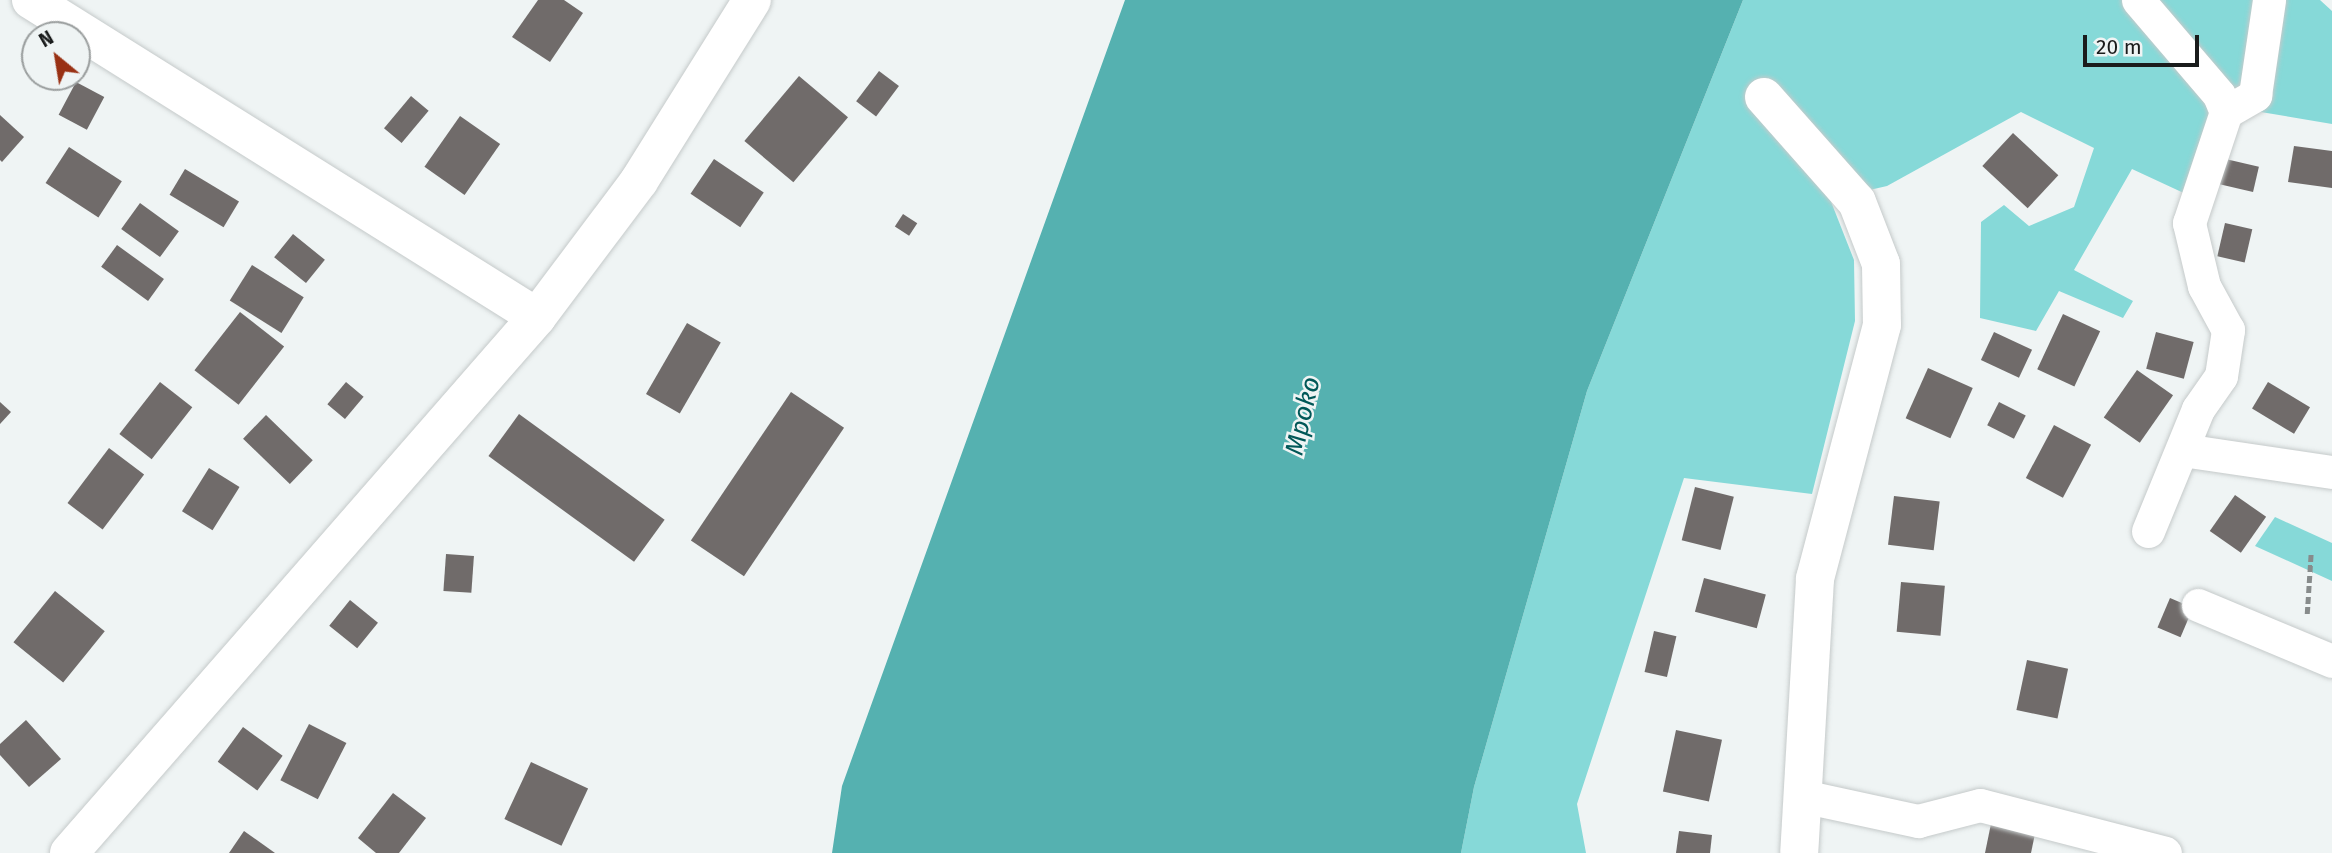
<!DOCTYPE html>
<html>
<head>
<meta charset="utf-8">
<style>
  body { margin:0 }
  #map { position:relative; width:2332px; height:853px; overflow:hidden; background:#eff4f4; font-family:"Fira Sans",sans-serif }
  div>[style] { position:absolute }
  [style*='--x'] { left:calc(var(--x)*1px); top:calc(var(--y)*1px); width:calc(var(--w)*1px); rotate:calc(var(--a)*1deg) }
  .green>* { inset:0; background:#86d9d8 }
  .water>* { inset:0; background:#55b1b0 }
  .building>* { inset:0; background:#706b6a; transform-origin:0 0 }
  .path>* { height:4.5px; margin-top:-2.25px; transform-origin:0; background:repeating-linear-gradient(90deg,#878b8b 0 7px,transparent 0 10.5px) }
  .roads { filter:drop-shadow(0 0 2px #c5caca) drop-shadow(0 0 2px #c5caca) }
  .street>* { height:33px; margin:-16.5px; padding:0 16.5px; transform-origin:16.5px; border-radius:16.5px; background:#fff }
  .secondary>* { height:38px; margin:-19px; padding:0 19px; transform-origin:19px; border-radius:19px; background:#fff }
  span { translate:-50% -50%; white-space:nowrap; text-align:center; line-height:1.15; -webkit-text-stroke:5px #eff4f4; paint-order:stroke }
  .water-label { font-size:26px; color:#005757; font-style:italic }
  .north { position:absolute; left:21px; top:21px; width:70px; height:70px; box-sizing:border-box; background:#eff4f4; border:2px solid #9a9e9e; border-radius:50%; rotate:330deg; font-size:19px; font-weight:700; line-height:28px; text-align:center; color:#1a1c1c }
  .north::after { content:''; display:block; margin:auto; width:24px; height:32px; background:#993114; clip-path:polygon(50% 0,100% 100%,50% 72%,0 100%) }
  .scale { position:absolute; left:2083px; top:35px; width:116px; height:32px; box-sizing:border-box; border:4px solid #1a1c1c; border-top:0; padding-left:9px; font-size:21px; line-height:24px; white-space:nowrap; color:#1a1c1c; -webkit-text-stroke:5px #eff4f4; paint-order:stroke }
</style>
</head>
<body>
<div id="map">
  <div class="green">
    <div style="clip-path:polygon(1743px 0,2320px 0,2332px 11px,2332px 124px,2249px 110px,2188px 195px,2132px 169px,2074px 270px,2133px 301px,2123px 318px,2059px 291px,2036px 331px,1980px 318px,1981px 222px,2004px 205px,2029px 226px,2074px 207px,2094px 148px,2021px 112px,1887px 186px,1830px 199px,1854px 260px,1855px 321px,1812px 494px,1684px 478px,1577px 804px,1586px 853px,1461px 853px,1474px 787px,1587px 391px)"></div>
    <div style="clip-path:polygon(2275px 517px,2332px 543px,2332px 581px,2255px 546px)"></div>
  </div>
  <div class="water">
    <div style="clip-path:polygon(1125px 0,1743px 0,1587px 391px,1474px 787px,1461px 853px,832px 853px,842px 786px)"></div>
  </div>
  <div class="building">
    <div style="clip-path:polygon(538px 0,564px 0,583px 13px,550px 62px,512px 37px)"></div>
    <div style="left:879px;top:71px;width:25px;height:38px;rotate:37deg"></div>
    <div style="left:799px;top:76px;width:64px;height:85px;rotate:40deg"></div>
    <div style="left:76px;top:82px;width:32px;height:37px;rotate:28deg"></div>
    <div style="left:411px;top:96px;width:23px;height:42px;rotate:40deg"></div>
    <div style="clip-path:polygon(0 115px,24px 137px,2px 162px,0 160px)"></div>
    <div style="left:460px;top:116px;width:49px;height:62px;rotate:35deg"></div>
    <div style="left:2013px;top:133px;width:62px;height:45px;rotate:43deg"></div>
    <div style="clip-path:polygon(2294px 146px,2332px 151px,2332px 188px,2288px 182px)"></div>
    <div style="left:69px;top:147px;width:63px;height:43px;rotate:33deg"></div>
    <div style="left:2217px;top:157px;width:43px;height:26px;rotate:13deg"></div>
    <div style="left:714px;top:159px;width:60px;height:42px;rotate:34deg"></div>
    <div style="left:185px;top:169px;width:63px;height:30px;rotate:31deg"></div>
    <div style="left:140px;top:203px;width:48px;height:32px;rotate:36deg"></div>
    <div style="left:903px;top:214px;width:17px;height:15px;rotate:33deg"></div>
    <div style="left:2225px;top:223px;width:28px;height:34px;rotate:13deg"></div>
    <div style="left:293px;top:234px;width:41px;height:30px;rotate:39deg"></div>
    <div style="left:117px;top:245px;width:58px;height:27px;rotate:36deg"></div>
    <div style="left:252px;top:265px;width:61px;height:42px;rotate:32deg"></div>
    <div style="left:240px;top:312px;width:56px;height:74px;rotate:38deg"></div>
    <div style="left:2063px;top:314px;width:41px;height:61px;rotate:25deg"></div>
    <div style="left:687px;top:323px;width:39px;height:82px;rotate:30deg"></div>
    <div style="left:1994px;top:332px;width:42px;height:31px;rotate:25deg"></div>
    <div style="left:2156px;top:332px;width:39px;height:38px;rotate:15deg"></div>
    <div style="left:1928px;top:368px;width:49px;height:55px;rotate:24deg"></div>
    <div style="left:2137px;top:370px;width:44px;height:58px;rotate:35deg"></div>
    <div style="left:160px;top:382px;width:41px;height:66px;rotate:38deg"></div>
    <div style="left:346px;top:382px;width:23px;height:29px;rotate:40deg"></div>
    <div style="left:2268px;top:382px;width:49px;height:31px;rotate:31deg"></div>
    <div style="left:791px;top:392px;width:64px;height:179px;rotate:34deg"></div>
    <div style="clip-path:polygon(0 402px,11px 412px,0 424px)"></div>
    <div style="left:1999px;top:402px;width:30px;height:26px;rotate:27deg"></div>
    <div style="left:519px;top:414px;width:180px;height:52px;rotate:36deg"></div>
    <div style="left:266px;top:415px;width:65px;height:33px;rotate:44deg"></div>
    <div style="left:2054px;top:425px;width:42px;height:60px;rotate:28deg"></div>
    <div style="left:109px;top:448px;width:44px;height:69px;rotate:37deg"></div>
    <div style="left:209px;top:468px;width:36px;height:51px;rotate:32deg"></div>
    <div style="left:1695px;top:487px;width:40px;height:55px;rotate:14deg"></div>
    <div style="left:2235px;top:495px;width:38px;height:44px;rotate:35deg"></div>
    <div style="left:1894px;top:496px;width:46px;height:49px;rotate:7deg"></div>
    <div style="left:446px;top:554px;width:28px;height:37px;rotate:4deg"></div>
    <div style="left:1704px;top:578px;width:64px;height:35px;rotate:15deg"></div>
    <div style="left:1901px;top:582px;width:44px;height:50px;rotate:5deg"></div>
    <div style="left:55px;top:591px;width:64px;height:66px;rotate:39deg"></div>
    <div style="left:2170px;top:598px;width:25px;height:32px;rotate:23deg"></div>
    <div style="left:350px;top:600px;width:36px;height:33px;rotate:39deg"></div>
    <div style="left:1654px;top:631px;width:23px;height:42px;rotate:13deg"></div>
    <div style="left:2027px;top:660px;width:42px;height:51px;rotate:12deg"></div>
    <div style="clip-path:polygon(26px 720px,61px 759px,29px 787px,0 755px,0 744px)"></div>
    <div style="left:309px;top:724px;width:42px;height:63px;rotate:27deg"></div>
    <div style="left:243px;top:727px;width:49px;height:43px;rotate:36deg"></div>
    <div style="left:1676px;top:730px;width:47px;height:63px;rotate:12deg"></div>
    <div style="left:531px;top:762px;width:63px;height:63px;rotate:25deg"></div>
    <div style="clip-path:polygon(393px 793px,426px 818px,399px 853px,376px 853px,358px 838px)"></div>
    <div style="clip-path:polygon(1993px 814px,2037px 824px,2031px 853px,1985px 853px)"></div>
    <div style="clip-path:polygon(244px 831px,275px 853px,229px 853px)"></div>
    <div style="clip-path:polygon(1679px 831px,1712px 835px,1710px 853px,1676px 853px)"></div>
  </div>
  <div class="path">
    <div style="--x:2307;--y:614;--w:62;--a:-86.3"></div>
  </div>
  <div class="roads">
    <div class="street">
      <div style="--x:2138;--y:0;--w:125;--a:49.5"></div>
      <div style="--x:2219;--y:95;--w:18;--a:68"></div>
      <div style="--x:2183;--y:450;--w:151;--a:8.4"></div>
      <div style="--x:2148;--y:531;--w:132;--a:-67.7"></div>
      <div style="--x:2198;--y:409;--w:40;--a:-55.1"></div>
      <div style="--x:2221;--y:376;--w:47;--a:-81.3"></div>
      <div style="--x:2228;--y:330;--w:50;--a:-118.6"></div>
      <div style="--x:2204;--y:286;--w:65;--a:-103.4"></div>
      <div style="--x:2189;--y:223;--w:117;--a:-71.6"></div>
      <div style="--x:2226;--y:112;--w:34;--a:-30"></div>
      <div style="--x:2255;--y:95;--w:96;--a:-81.6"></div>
      <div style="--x:2198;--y:605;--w:145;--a:22.7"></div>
      <div style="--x:1802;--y:796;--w:119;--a:12.2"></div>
      <div style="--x:1918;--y:821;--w:64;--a:-14.5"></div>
      <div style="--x:1980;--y:805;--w:191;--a:14.5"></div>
    </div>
    <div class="secondary">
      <div style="--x:31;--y:0;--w:597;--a:32.07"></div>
      <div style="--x:1764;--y:97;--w:140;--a:48.5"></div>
      <div style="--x:1857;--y:202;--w:66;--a:68.8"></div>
      <div style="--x:1881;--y:264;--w:61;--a:89.1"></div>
      <div style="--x:1882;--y:325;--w:263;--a:104.8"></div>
      <div style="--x:1815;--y:579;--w:274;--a:93.3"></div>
      <div style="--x:69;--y:853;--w:712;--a:-48.87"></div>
      <div style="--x:537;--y:317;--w:170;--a:-53.1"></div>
      <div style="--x:639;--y:181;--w:213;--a:-58"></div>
    </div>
  </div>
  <div class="water-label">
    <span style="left:1303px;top:416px;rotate:-77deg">Mpoko</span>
  </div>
  <div class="north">N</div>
  <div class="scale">20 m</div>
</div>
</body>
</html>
